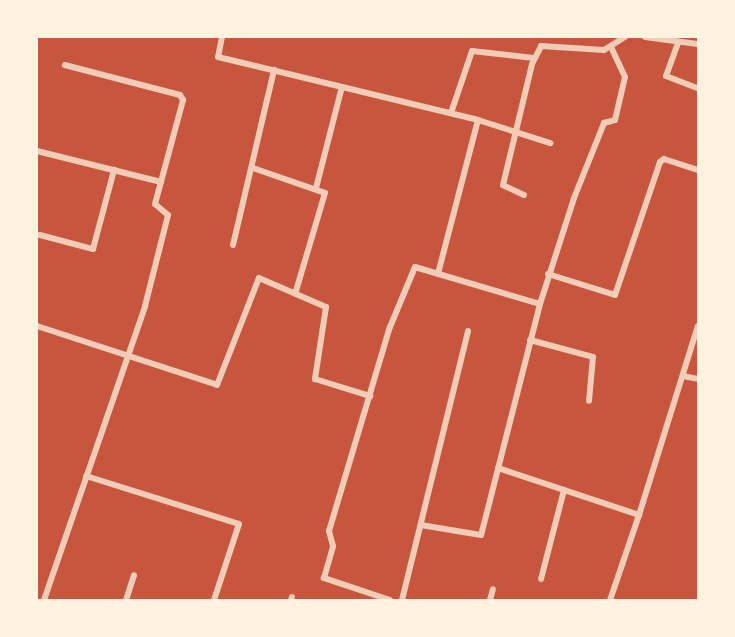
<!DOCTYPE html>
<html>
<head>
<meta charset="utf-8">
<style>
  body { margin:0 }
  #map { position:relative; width:735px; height:637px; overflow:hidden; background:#c8553d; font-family:"Exo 2",sans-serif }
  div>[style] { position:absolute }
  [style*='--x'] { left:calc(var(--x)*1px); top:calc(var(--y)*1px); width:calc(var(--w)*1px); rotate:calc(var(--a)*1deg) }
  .minor>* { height:6px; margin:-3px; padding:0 3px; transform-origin:3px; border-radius:3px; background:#f1ccb7 }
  span { translate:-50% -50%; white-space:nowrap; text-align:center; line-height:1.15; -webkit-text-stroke:6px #fff3e0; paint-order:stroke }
  .frame { position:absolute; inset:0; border:38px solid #fff3e0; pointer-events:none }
</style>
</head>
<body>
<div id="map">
  <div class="minor">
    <div style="--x:222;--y:37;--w:20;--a:101"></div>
    <div style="--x:218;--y:57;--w:268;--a:13.6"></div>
    <div style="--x:478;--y:120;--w:159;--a:104.6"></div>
    <div style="--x:645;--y:37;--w:53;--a:7.5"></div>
    <div style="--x:678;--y:43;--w:35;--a:110"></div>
    <div style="--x:666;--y:76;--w:34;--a:21"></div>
    <div style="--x:451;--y:113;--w:65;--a:-71.3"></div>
    <div style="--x:472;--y:51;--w:62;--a:6.4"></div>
    <div style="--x:478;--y:120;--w:76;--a:17.7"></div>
    <div style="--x:37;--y:151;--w:128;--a:14"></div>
    <div style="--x:253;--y:168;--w:76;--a:19.1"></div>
    <div style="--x:325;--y:193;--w:105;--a:106.5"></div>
    <div style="--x:316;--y:188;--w:104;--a:-75.6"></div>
    <div style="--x:524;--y:195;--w:23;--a:-155"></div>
    <div style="--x:503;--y:185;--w:124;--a:-76.5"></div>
    <div style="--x:532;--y:64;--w:20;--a:-63"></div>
    <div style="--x:541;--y:46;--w:63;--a:3.6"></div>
    <div style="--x:604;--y:50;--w:25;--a:-32"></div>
    <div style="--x:40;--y:235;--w:55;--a:14.8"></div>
    <div style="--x:93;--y:249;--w:82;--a:-75.1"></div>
    <div style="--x:233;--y:245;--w:180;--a:-76.8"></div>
    <div style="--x:548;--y:274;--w:70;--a:17.4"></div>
    <div style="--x:615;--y:295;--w:140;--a:-71.3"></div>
    <div style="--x:660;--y:162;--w:5;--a:-37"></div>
    <div style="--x:664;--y:159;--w:36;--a:18"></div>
    <div style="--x:540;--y:304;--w:111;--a:-72.2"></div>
    <div style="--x:574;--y:198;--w:81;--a:-68.2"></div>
    <div style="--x:604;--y:123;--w:11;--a:-15"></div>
    <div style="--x:615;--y:120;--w:44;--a:-76.9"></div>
    <div style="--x:625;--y:77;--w:33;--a:-115"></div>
    <div style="--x:37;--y:326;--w:189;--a:18.1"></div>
    <div style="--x:217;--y:385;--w:115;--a:-68.6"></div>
    <div style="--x:259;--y:278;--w:73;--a:23.4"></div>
    <div style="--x:326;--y:307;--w:73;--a:98.7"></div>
    <div style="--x:315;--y:379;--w:58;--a:17.2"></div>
    <div style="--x:530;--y:340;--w:65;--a:15.1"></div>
    <div style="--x:593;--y:357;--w:44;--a:95.2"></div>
    <div style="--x:683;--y:376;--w:15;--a:11"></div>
    <div style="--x:498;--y:468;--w:149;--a:18.4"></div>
    <div style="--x:639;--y:515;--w:90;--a:108.8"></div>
    <div style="--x:86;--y:476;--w:160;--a:17.4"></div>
    <div style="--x:239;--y:524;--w:80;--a:108.2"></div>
    <div style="--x:639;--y:515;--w:198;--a:-72.7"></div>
    <div style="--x:541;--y:579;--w:92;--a:-75.5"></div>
    <div style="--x:44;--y:600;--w:311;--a:-71"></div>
    <div style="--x:145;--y:306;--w:94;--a:-75.8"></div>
    <div style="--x:168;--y:215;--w:17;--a:-140"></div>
    <div style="--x:155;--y:204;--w:108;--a:-74.9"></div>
    <div style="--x:183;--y:100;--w:6;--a:-121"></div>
    <div style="--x:180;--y:95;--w:119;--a:-165.4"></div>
    <div style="--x:126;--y:600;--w:26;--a:-72"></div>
    <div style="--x:291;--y:600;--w:3;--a:-72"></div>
    <div style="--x:390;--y:600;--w:70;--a:-161.6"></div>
    <div style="--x:324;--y:578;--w:33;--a:-74"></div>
    <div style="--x:333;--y:546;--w:16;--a:-105"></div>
    <div style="--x:329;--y:531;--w:213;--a:-73.4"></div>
    <div style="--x:390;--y:327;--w:65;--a:-67.4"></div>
    <div style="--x:415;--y:267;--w:130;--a:16.5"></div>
    <div style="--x:540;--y:304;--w:238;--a:104.3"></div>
    <div style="--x:481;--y:535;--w:61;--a:-170.5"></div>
    <div style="--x:402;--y:600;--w:277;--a:-76.2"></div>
    <div style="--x:490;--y:600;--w:11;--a:-75"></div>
  </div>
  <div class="frame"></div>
</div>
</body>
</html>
